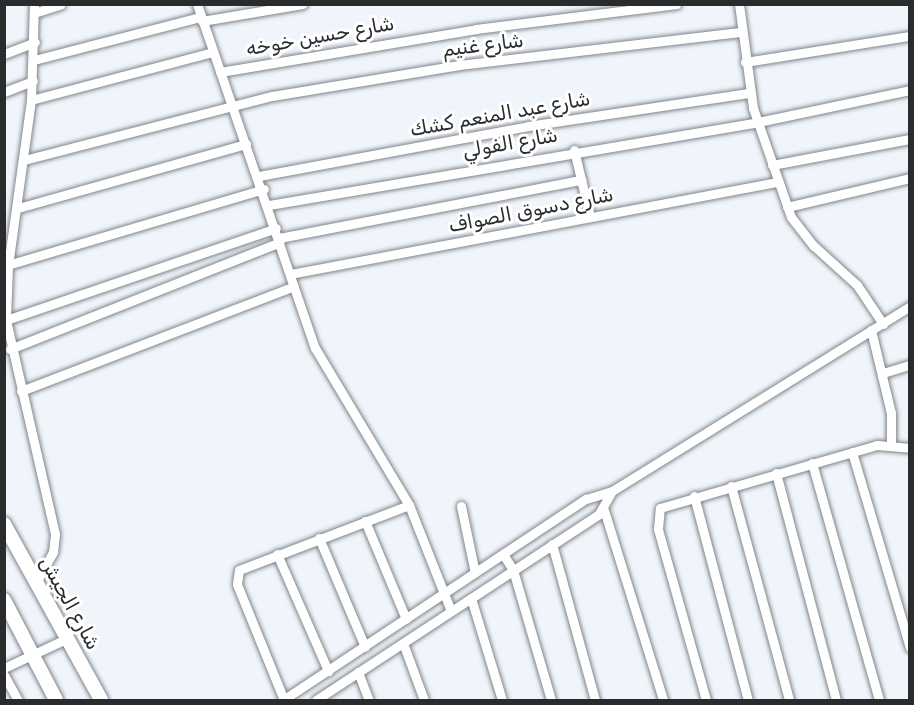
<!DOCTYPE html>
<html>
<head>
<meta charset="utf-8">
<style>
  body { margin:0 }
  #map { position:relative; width:914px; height:705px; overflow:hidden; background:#eff5fb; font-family:Rubik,"Noto Sans Arabic",sans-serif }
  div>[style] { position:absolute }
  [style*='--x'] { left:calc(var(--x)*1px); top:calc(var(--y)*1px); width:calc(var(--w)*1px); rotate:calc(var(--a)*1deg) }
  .roads { filter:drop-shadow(0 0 2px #80858a) drop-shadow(0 0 2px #80858a) }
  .minor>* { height:9px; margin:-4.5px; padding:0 4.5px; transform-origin:4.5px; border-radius:4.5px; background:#fff }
  .secondary>* { height:14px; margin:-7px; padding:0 7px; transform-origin:7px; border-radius:7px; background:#fff }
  span { translate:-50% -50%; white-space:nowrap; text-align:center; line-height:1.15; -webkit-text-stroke:6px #fff; paint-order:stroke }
  .street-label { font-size:20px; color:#292b2d }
  .frame { position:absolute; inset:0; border:6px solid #292b2d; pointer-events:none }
</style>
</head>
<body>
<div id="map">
  <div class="roads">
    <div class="minor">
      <div style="--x:34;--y:4;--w:96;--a:91.8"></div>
      <div style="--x:31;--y:100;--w:167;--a:97.9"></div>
      <div style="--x:8;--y:265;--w:55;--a:92.1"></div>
      <div style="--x:6;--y:320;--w:220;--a:77.1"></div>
      <div style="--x:55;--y:534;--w:18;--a:96"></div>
      <div style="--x:53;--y:552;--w:35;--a:119"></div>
      <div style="--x:197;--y:4;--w:364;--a:71.1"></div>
      <div style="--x:315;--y:348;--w:183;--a:59.1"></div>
      <div style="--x:409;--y:505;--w:114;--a:68.4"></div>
      <div style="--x:739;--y:4;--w:105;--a:82.3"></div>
      <div style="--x:753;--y:108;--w:115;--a:70.8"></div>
      <div style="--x:791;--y:217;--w:37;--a:52"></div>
      <div style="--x:814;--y:246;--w:58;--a:42.2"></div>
      <div style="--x:857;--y:285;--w:47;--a:56.3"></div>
      <div style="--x:34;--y:13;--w:28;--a:-18"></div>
      <div style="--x:202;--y:21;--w:102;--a:-9.6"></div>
      <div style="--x:4;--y:54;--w:33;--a:-21"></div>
      <div style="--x:34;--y:60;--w:171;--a:-14.5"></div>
      <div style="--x:745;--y:62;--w:167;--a:-9"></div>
      <div style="--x:220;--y:72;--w:260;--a:-9.5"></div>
      <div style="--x:476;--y:29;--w:202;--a:-7.1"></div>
      <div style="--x:4;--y:92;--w:31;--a:-21"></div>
      <div style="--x:31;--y:100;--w:188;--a:-14.8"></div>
      <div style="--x:574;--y:150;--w:69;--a:76.6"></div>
      <div style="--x:24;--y:160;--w:256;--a:-14.5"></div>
      <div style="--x:272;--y:96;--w:190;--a:-9.4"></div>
      <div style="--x:459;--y:65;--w:285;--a:-6.7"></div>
      <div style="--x:772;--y:165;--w:140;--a:-10.7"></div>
      <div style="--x:259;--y:176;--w:274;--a:-10.5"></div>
      <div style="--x:528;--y:126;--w:223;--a:-8.5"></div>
      <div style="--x:269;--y:205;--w:496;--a:-9.6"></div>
      <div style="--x:758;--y:122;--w:155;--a:-11.9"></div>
      <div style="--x:787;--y:207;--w:126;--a:-13.3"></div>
      <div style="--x:18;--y:208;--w:237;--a:-15.7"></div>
      <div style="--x:279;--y:238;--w:308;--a:-10.9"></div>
      <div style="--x:4;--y:266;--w:271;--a:-16.5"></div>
      <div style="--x:290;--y:274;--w:497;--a:-10.7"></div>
      <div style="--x:6;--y:320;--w:285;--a:-18.8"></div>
      <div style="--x:871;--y:330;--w:85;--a:76.5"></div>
      <div style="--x:891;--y:413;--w:30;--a:90"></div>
      <div style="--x:10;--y:349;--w:290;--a:-21.6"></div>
      <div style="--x:883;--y:373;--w:28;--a:-17"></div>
      <div style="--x:21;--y:391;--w:292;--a:-21"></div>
      <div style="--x:852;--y:452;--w:204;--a:73.5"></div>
      <div style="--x:812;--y:463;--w:246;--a:74.2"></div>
      <div style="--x:776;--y:473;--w:235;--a:75.2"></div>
      <div style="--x:731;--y:486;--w:222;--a:74.8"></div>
      <div style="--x:694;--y:496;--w:211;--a:75.2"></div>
      <div style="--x:461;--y:506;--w:68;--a:78.2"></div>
      <div style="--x:604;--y:510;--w:199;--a:72.7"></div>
      <div style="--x:365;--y:521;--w:106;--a:67.3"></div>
      <div style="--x:319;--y:538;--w:118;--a:67.1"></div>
      <div style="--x:552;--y:544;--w:162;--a:74.6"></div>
      <div style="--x:277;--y:554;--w:128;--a:66.4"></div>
      <div style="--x:503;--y:554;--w:19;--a:58"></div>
      <div style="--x:513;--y:570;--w:135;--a:73.7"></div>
      <div style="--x:471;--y:598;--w:107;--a:73.1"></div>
      <div style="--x:403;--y:643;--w:61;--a:69.8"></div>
      <div style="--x:4;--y:668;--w:68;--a:-25.1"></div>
      <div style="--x:358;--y:672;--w:30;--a:69"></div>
      <div style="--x:4;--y:675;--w:29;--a:61"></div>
      <div style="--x:283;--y:700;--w:364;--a:-33.6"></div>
      <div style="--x:586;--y:499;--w:27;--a:-17"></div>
      <div style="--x:612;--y:491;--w:351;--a:-31.8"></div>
      <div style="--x:284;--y:700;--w:125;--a:-112.1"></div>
      <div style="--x:237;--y:584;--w:14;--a:-82"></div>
      <div style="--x:239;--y:570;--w:182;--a:-20.9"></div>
      <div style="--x:316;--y:700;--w:339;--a:-33.3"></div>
      <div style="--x:599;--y:514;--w:26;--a:-61"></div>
      <div style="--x:706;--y:700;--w:178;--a:-105.7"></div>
      <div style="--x:658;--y:529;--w:21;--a:-85"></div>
      <div style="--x:660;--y:508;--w:226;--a:-16.2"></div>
      <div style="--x:877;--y:445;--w:33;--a:5"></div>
    </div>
    <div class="secondary">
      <div style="--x:4;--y:524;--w:201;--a:61.1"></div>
      <div style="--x:4;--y:600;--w:113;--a:62.5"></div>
    </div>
  </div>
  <div class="street-label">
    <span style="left:320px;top:36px;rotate:-10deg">شارع حسين خوخه</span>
    <span style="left:483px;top:45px;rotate:-7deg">شارع غنيم</span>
    <span style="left:500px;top:114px;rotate:-10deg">شارع عبد المنعم كشك</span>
    <span style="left:510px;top:143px;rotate:-10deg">شارع الفولي</span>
    <span style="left:531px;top:210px;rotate:-11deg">شارع دسوق الصواف</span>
    <span style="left:70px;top:603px;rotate:61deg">شارع الجيش</span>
  </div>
  <div class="frame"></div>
</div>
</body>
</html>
